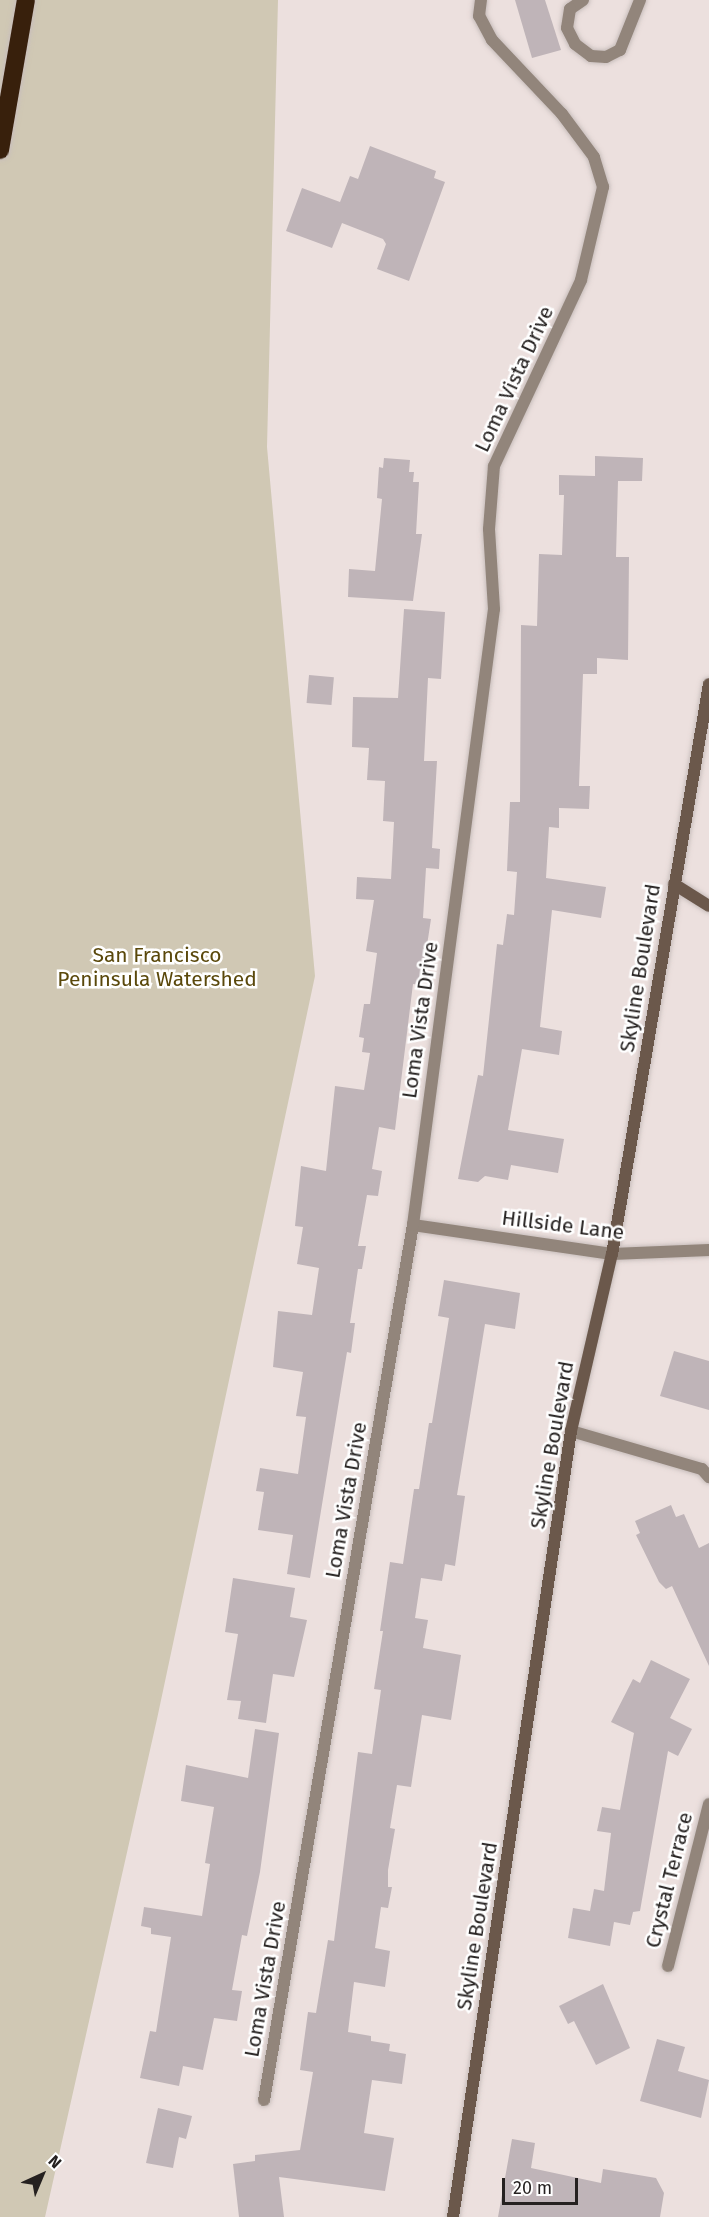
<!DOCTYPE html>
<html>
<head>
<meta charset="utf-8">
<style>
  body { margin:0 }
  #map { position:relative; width:709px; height:2217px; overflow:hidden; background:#ece0de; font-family:"Fira Sans",sans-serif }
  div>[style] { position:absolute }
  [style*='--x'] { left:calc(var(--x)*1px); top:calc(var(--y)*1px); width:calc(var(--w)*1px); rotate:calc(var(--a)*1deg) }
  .green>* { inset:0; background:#d0c8b4 }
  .building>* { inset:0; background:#bfb4b8; transform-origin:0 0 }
  .roads { filter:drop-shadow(0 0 2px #c8bebc) drop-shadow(0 0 2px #c8bebc) }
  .service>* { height:12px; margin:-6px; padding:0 6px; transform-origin:6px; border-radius:6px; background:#92857b }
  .minor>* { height:12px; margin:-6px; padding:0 6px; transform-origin:6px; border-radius:6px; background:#92857b }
  .secondary>* { height:12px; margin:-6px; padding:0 6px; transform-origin:6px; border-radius:6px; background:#6b584b }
  .motorway>* { height:18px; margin:-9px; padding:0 9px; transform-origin:9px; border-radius:9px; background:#38200c }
  span { translate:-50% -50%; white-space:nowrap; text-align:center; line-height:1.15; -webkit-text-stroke:5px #fff; paint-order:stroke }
  .street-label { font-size:21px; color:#252120 }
  .park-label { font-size:21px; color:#5a480b }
  .north { position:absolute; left:12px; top:2145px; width:60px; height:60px; -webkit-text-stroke:4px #fff; paint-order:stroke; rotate:44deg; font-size:16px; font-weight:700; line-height:24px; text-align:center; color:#252120 }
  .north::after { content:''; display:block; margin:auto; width:21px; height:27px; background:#252120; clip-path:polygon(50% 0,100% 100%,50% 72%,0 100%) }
  .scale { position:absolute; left:502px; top:2178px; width:76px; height:27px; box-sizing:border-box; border:3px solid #252120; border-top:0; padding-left:8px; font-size:18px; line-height:21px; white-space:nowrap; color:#252120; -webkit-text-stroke:4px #fff; paint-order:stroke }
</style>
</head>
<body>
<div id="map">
  <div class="green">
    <div style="clip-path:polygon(0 0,278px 0,267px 447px,315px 976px,157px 1719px,45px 2217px,0 2217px)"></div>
  </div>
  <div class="building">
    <div style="clip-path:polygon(515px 0,545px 0,561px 50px,532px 58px)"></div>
    <div style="clip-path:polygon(370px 146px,436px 171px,434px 178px,445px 182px,409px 281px,377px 269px,386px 244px,383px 239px,342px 223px,332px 248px,286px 231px,302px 188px,340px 202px,350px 176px,358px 179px)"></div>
    <div style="clip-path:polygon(595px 456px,643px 458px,642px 481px,618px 481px,616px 557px,629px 557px,628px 660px,597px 658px,597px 674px,583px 674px,579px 786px,590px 786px,589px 809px,559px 808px,559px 828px,549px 827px,546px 878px,606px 887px,601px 918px,552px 910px,540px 1027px,562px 1031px,559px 1055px,522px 1049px,508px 1130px,564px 1139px,558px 1173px,511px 1165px,508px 1180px,485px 1176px,478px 1182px,458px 1179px,478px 1075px,483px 1076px,497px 944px,503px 945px,507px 914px,514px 915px,517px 872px,507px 871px,510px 802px,520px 802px,521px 625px,537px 626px,539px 554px,562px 555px,564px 495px,559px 495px,559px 475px,595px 476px)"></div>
    <div style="clip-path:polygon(384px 458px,410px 460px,409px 472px,414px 472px,413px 482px,419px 482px,416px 534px,422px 534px,413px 601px,348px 597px,349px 569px,375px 571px,382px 499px,377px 498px,379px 467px,383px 468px)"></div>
    <div style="clip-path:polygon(404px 609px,445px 612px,441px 679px,428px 678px,424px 761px,437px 761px,432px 848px,440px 849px,439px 869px,426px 868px,423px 918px,431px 919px,421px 985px,413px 984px,395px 1130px,379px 1127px,372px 1169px,382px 1171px,378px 1196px,367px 1195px,358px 1246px,366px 1246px,362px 1269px,358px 1269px,350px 1323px,355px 1323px,351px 1353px,347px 1352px,310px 1578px,287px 1574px,293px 1535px,258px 1530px,264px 1492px,256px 1491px,260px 1468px,298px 1474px,306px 1417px,296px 1416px,303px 1372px,273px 1367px,278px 1311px,312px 1315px,319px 1268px,297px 1264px,303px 1227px,295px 1226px,301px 1166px,326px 1171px,335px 1086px,364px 1090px,370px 1053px,362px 1052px,364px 1038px,359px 1037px,364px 1004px,370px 1004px,377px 953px,366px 951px,374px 900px,356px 899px,357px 877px,391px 879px,394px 822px,383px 821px,385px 781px,367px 780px,369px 748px,352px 747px,353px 697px,398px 698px)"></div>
    <div style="left:309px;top:675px;width:25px;height:28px;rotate:5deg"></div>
    <div style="clip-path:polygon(444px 1280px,520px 1293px,515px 1329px,485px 1324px,457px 1495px,465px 1496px,455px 1566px,445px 1564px,442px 1581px,421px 1578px,415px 1618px,428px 1620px,423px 1648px,461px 1655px,451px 1720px,422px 1715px,411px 1787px,397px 1785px,390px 1828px,395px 1829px,388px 1870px,388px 1887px,392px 1887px,388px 1908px,381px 1907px,375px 1948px,390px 1951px,385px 1987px,354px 1982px,348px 2032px,371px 2036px,371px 2041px,390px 2044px,389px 2051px,406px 2054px,402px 2084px,372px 2080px,364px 2133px,394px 2138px,385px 2191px,279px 2177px,284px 2217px,239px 2217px,233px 2164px,255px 2161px,255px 2155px,300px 2150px,313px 2072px,300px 2070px,308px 2012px,316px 2013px,328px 1940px,334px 1941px,358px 1752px,372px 1754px,381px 1690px,374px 1689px,383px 1631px,380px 1631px,390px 1562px,403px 1564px,414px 1489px,419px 1489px,429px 1423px,432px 1423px,449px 1318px,438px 1316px)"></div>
    <div style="clip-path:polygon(674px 1351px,709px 1361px,709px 1410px,660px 1396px)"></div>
    <div style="clip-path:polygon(671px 1505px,676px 1517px,684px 1514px,699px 1548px,709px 1543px,709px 1666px,672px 1586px,666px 1589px,659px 1582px,636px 1535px,640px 1533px,635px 1521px)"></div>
    <div style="clip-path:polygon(233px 1578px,295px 1588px,290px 1617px,307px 1620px,294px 1677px,273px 1674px,266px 1723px,238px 1719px,241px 1701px,227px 1700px,238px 1634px,225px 1632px)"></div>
    <div style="clip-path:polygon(651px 1660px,690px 1679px,670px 1718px,692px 1729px,678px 1756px,668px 1751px,640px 1911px,633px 1912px,630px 1925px,614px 1922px,610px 1946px,568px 1938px,573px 1908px,590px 1911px,594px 1889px,604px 1891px,611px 1833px,597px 1831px,602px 1807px,620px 1810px,634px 1733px,611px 1722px,633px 1679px,640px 1683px)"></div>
    <div style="clip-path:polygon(255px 1729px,279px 1733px,260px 1872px,247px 1936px,242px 1935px,232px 1990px,242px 1991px,237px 2021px,214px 2018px,203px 2070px,183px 2066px,179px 2086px,140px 2078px,150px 2031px,156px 2032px,171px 1937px,151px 1934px,151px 1928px,141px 1926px,144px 1907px,202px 1916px,210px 1864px,205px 1863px,214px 1807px,181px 1801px,186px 1765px,248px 1778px)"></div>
    <div style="clip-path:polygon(603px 1984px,630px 2048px,596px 2065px,574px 2021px,568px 2024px,559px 2006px)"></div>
    <div style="clip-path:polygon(657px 2039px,685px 2047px,678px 2071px,709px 2080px,701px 2118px,640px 2101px)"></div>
    <div style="clip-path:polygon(158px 2108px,192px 2116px,186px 2139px,179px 2137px,173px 2168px,146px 2163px)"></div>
    <div style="clip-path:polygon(512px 2139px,535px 2143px,531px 2168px,601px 2183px,603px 2169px,656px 2178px,664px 2193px,660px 2217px,498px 2217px)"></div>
  </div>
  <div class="roads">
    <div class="service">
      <div style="--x:583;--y:0;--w:16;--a:145"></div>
      <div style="--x:570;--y:9;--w:19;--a:99"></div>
      <div style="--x:567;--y:28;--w:18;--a:63"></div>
      <div style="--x:575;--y:44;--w:20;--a:37"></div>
      <div style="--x:591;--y:56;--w:15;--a:4"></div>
      <div style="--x:606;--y:57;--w:16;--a:-27"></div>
      <div style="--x:620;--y:50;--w:54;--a:-68.2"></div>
    </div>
    <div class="minor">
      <div style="--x:413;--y:1225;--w:201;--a:8.3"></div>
      <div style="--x:612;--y:1254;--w:97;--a:-2.4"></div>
      <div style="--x:571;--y:1431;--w:136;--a:16.2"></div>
      <div style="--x:702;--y:1469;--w:11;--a:49"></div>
      <div style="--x:668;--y:1966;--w:167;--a:-75.8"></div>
      <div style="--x:264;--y:2100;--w:888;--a:-80.34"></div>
      <div style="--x:413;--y:1225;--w:621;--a:-82.51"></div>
      <div style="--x:494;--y:609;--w:80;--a:-93.6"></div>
      <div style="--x:489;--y:529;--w:63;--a:-85.5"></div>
      <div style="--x:494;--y:466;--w:205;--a:-64.9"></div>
      <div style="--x:581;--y:280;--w:96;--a:-76.7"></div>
      <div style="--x:603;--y:187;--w:31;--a:-107"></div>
      <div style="--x:594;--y:157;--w:54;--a:-126.7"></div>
      <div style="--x:562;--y:114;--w:102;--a:-133.4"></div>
      <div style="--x:492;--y:40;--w:27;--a:-118"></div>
      <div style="--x:479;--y:16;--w:16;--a:-83"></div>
    </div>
    <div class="secondary">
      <div style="--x:674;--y:884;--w:41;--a:32.2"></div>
      <div style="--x:453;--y:2217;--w:795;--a:-81.46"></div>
      <div style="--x:571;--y:1431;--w:182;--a:-77"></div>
      <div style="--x:612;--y:1254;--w:578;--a:-80.34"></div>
    </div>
    <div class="motorway">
      <div style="--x:0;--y:150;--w:152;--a:-80.2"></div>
    </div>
  </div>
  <div class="street-label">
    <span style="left:514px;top:379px;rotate:-65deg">Loma Vista Drive</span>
    <span style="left:640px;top:968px;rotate:-81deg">Skyline Boulevard</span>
    <span style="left:420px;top:1020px;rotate:-82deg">Loma Vista Drive</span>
    <span style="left:563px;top:1225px;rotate:7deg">Hillside Lane</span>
    <span style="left:552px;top:1445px;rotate:-80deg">Skyline Boulevard</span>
    <span style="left:346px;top:1500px;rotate:-80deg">Loma Vista Drive</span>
    <span style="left:669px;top:1880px;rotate:-76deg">Crystal Terrace</span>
    <span style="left:477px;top:1926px;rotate:-81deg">Skyline Boulevard</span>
    <span style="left:265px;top:1979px;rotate:-80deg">Loma Vista Drive</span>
  </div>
  <div class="park-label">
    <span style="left:157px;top:967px">San Francisco<br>Peninsula Watershed</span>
  </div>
  <div class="north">N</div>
  <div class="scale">20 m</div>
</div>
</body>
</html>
